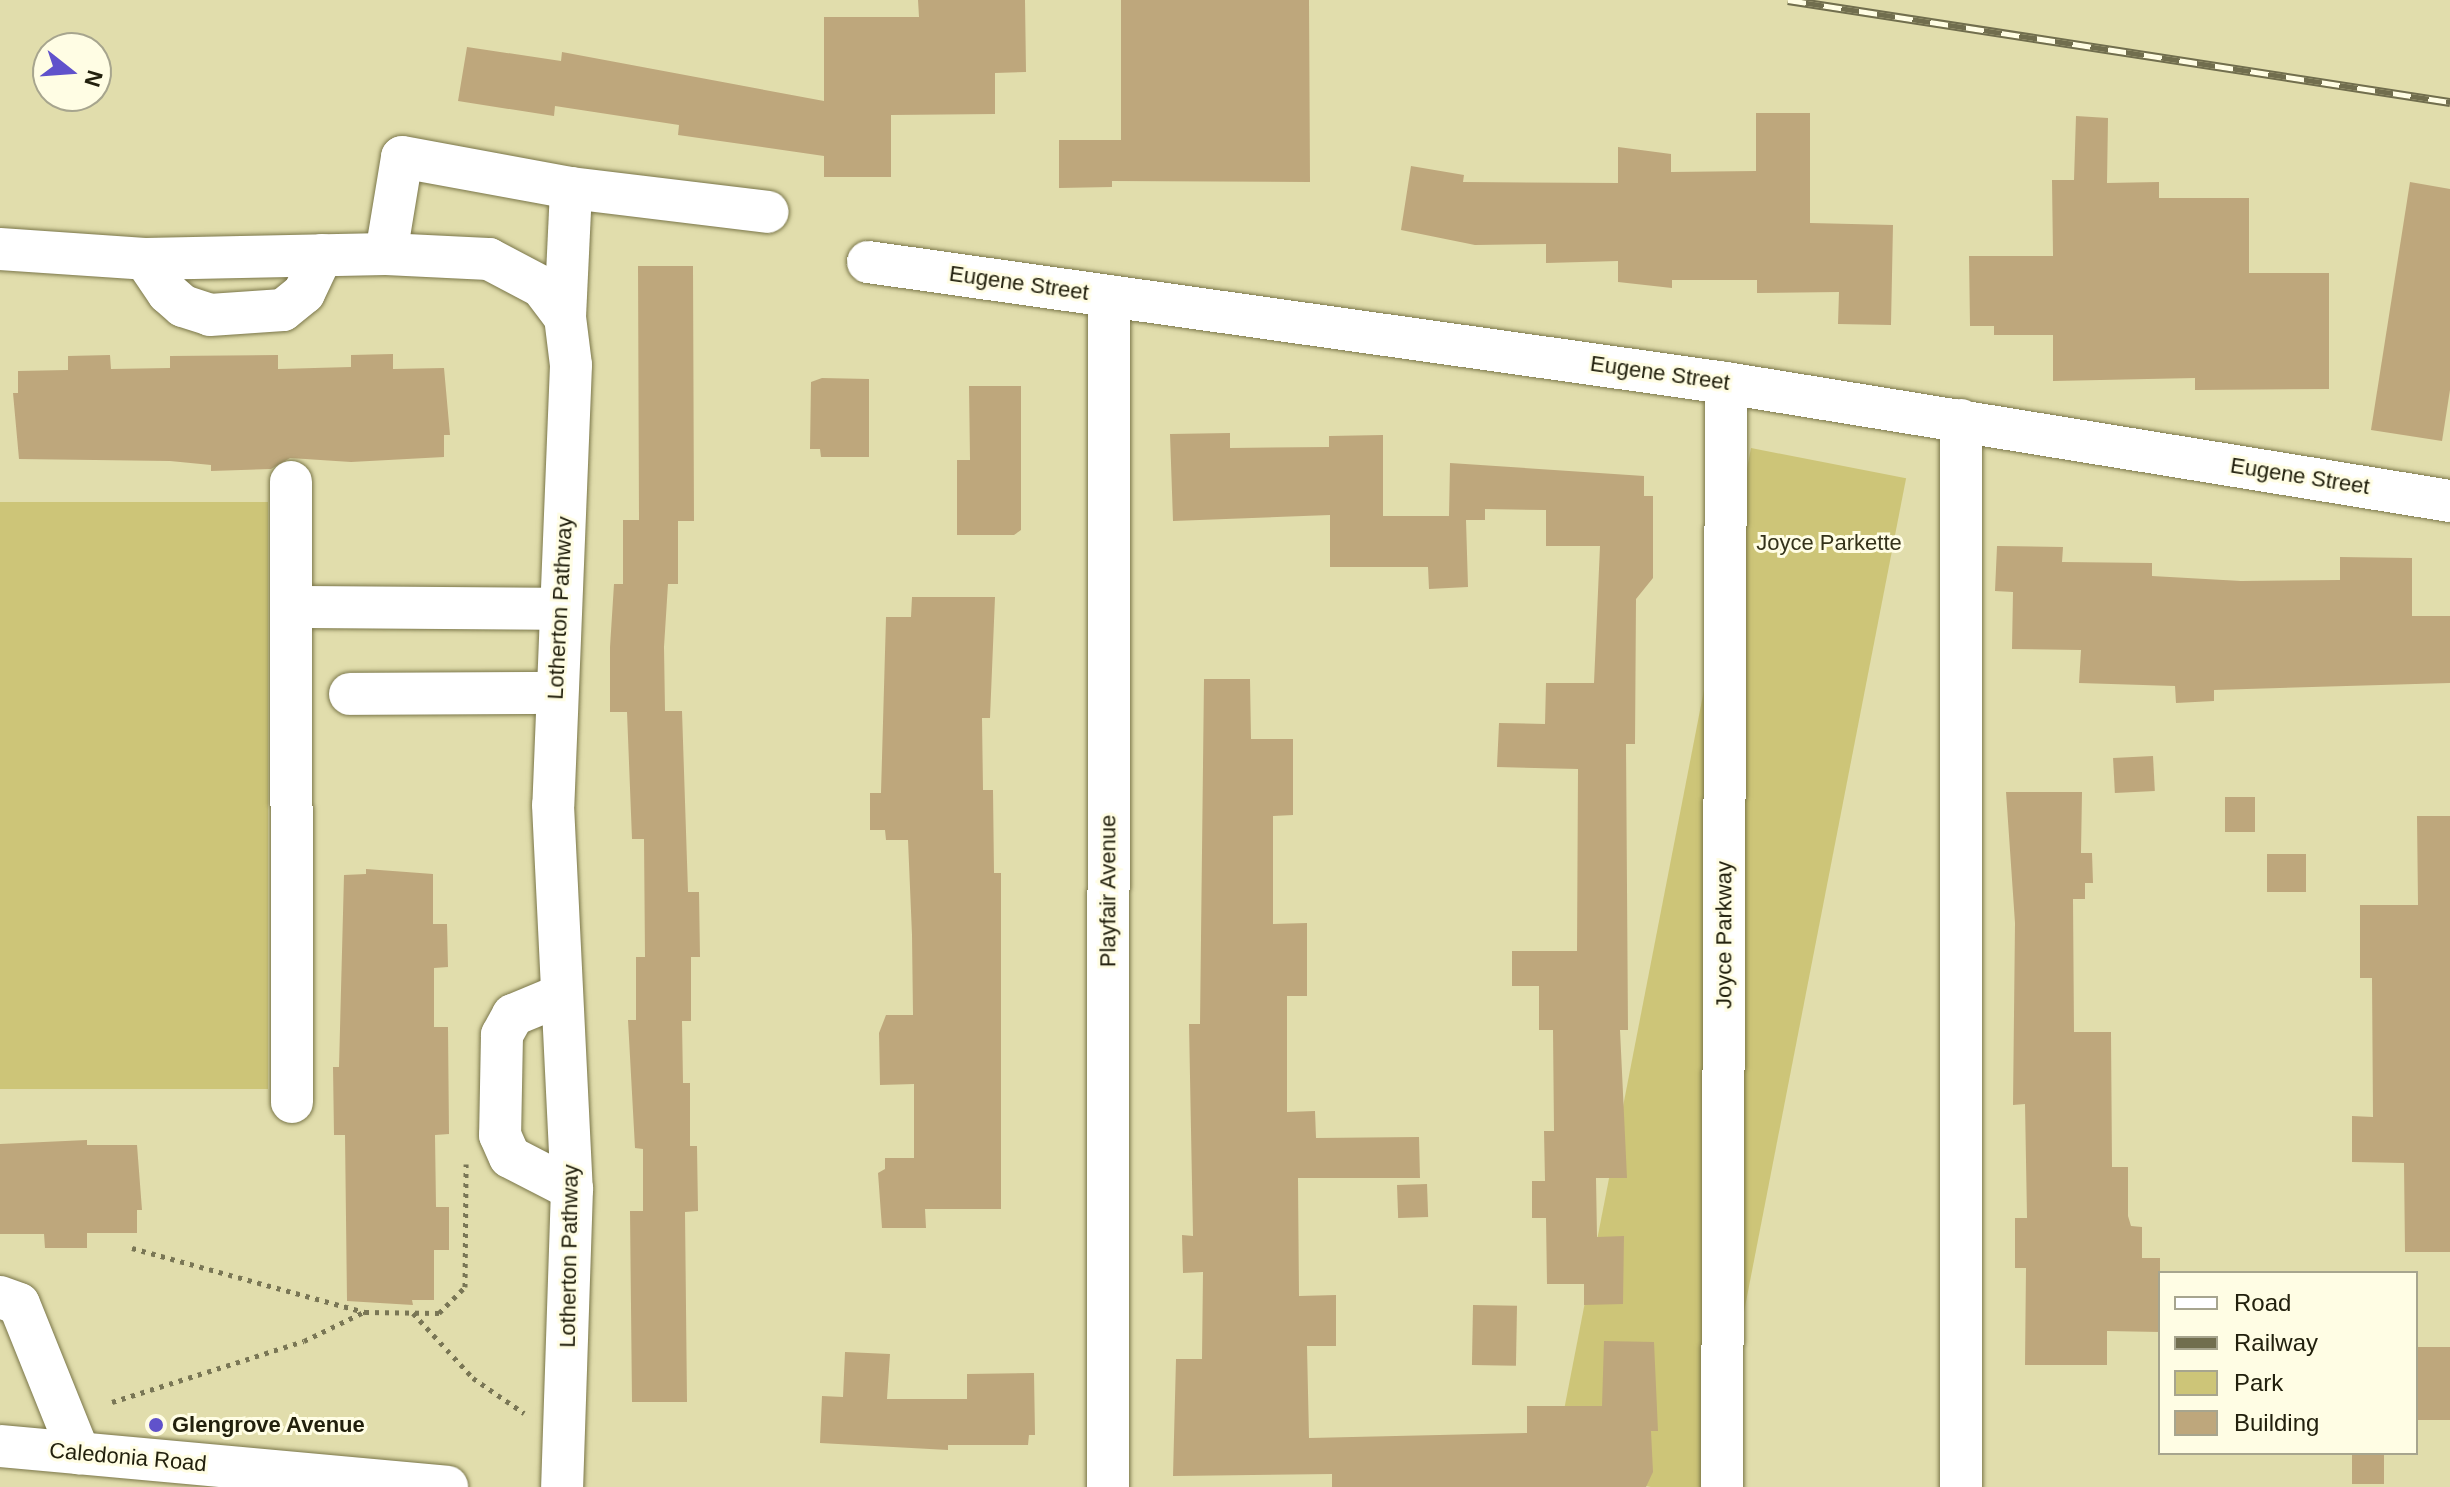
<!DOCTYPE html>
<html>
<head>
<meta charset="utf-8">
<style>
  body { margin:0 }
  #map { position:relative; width:2450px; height:1487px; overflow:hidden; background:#e1ddac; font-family:Helvetica,sans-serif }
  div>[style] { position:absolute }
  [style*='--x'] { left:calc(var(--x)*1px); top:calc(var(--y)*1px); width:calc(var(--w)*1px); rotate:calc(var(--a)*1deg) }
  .green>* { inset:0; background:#cdc578; transform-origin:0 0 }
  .building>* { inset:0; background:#bea77c; transform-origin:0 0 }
  .path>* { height:5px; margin-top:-2.5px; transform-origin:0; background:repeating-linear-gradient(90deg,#797655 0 4px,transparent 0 10px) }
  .roads { filter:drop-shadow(0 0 2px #7a7649) drop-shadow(0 0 2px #7a7649) }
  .minor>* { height:42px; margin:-21px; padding:0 21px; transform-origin:21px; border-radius:21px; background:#fff }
  .rail>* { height:9px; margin-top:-4.5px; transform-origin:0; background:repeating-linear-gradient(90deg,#fffde4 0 18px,#716e4e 0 36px); box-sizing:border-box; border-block:2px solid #716e4e }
  .dots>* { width:22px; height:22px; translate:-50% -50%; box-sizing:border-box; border:4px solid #fffde4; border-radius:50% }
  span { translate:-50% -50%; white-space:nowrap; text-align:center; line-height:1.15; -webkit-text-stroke:6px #fffde4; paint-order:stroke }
  .street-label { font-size:22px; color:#22200d }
  .park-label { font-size:22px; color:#34321a }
  .poi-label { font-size:22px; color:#22200d; font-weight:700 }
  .left { translate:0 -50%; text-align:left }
  .legend { position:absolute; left:2158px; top:1271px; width:260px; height:184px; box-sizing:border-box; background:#fffde4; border:2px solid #a7a58e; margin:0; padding:10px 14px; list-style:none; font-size:24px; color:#22200d }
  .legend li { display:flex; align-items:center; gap:16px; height:40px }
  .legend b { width:40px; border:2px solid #a7a58e }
  .north { position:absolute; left:32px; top:32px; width:80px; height:80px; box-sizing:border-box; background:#fffde4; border:2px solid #a7a58e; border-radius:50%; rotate:107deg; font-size:22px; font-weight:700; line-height:32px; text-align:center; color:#22200d }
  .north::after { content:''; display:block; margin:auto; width:28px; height:36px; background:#6052cb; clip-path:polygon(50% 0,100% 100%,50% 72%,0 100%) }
</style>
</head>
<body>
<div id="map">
  <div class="green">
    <div style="left:1751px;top:448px;width:158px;height:1039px;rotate:11deg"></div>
    <div style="left:0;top:502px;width:268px;height:587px"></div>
  </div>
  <div class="building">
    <div style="clip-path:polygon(918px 0,1025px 0,1026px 72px,995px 73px,995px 114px,891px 115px,891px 177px,824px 177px,824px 156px,678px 135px,679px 125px,555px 106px,554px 116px,458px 101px,467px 47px,561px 61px,562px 52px,824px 101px,824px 17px,919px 17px)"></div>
    <div style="clip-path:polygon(1121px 0,1309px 0,1310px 182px,1112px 181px,1112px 187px,1059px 188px,1059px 140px,1121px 140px)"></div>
    <div style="clip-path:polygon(1756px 113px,1810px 113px,1810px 223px,1893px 225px,1891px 325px,1838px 324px,1839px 292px,1757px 293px,1757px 280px,1672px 280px,1672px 288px,1618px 282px,1618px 261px,1546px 263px,1546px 244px,1475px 245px,1401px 230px,1411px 166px,1464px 175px,1463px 182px,1618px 183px,1618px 147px,1671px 154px,1671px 172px,1756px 171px)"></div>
    <div style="clip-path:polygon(2076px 116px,2108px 118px,2107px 183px,2159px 182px,2159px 198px,2249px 198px,2249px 273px,2329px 273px,2329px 389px,2195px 390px,2195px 378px,2053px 381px,2053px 335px,1994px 335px,1994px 326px,1970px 326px,1969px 256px,2053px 256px,2052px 180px,2074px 180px)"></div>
    <div style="clip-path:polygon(2410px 182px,2450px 189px,2450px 390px,2442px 441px,2371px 430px)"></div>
    <div style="clip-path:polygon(638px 266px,693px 266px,694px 521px,678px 521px,678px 584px,668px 584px,664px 647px,665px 711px,682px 711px,688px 892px,699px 892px,700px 957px,691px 957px,691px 1021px,682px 1021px,683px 1083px,690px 1083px,690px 1146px,697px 1146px,698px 1211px,685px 1212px,687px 1402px,632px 1402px,630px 1211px,643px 1211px,643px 1149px,635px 1148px,628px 1020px,636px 1020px,636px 957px,645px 957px,644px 839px,632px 839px,627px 712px,610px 712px,610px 647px,614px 584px,623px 584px,623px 520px,639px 520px)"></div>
    <div style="clip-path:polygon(393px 354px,393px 369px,444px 368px,450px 435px,444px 435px,444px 457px,351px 462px,290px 458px,271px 469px,211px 471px,211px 465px,170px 461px,19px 459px,13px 393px,18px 393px,18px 371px,68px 370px,68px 356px,110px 355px,111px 369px,170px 368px,170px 356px,278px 355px,278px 369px,351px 367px,351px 355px)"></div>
    <div style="clip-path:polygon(822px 378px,869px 379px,869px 457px,821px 457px,820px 449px,810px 449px,811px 382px)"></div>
    <div style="clip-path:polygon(969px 386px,1021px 386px,1021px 530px,1014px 535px,957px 535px,957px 460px,970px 460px)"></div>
    <div style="clip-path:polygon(1230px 433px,1230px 448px,1329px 447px,1329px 436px,1383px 435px,1383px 516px,1449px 516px,1450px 463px,1644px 476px,1644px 496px,1653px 496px,1653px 578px,1636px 599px,1635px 744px,1626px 744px,1628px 1030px,1620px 1030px,1627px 1178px,1596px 1178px,1597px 1237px,1624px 1236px,1623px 1304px,1584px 1305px,1584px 1284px,1547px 1284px,1546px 1218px,1532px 1218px,1532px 1181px,1545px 1181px,1544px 1131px,1554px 1131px,1553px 1030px,1539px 1030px,1539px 986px,1512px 986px,1512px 951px,1577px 951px,1578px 769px,1497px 767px,1499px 723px,1545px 724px,1546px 683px,1594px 683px,1600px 546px,1546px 546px,1546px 510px,1485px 509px,1485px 520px,1466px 520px,1468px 587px,1429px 589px,1428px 567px,1330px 567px,1330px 515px,1173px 521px,1170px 434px)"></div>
    <div style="clip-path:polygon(1997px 546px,2063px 547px,2062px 562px,2152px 563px,2152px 576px,2241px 581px,2340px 580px,2340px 557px,2412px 558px,2412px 616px,2450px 616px,2450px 683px,2214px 690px,2214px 701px,2176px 703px,2175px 686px,2079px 683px,2081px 650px,2012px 649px,2013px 592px,1995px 591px)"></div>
    <div style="clip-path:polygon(912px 597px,995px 597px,990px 718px,982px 718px,983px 790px,993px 790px,994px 873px,1001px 873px,1001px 1209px,925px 1209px,926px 1228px,882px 1228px,878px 1173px,885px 1169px,885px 1158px,914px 1158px,914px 1084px,880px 1085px,879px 1033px,886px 1015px,913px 1015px,912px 935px,908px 840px,886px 840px,885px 830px,870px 830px,870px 793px,881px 793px,886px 617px,911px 617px)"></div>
    <div style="clip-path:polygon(1204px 679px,1250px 679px,1251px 739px,1293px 739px,1293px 815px,1273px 816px,1273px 924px,1307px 923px,1307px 996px,1287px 996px,1287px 1112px,1315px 1111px,1316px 1138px,1419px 1137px,1420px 1178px,1298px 1178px,1299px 1296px,1336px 1295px,1336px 1346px,1307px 1346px,1309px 1438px,1527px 1433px,1527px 1406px,1602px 1406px,1604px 1341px,1654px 1342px,1658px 1431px,1651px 1431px,1653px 1472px,1646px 1487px,1332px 1487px,1332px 1474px,1173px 1476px,1176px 1359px,1202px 1359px,1203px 1272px,1183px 1273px,1182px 1235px,1193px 1236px,1189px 1024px,1200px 1024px)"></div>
    <div style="left:2153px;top:756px;width:35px;height:40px;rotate:87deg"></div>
    <div style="clip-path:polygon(2006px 792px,2082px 792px,2081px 853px,2092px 853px,2093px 883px,2085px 883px,2085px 899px,2073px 899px,2074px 1032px,2111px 1032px,2112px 1167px,2128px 1167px,2128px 1216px,2131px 1226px,2142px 1227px,2142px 1258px,2160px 1258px,2160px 1332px,2107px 1331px,2107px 1365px,2025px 1365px,2026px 1268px,2015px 1268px,2015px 1218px,2027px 1218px,2025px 1104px,2013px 1105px,2015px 923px)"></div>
    <div style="left:2225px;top:797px;width:30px;height:35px"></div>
    <div style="clip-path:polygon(2417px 816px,2450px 816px,2450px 1252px,2405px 1252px,2404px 1163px,2352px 1162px,2352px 1116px,2373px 1117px,2372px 978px,2360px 978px,2360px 905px,2418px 905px)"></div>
    <div style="left:2267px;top:854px;width:39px;height:38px"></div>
    <div style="clip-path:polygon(366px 869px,433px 874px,433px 924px,447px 924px,448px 967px,434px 968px,434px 1027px,448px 1027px,449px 1134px,435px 1135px,436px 1207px,449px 1207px,449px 1250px,434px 1250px,434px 1300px,412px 1300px,413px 1305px,347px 1301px,345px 1135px,334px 1135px,333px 1067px,339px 1067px,344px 875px,366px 874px)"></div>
    <div style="clip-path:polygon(87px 1140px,87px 1145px,137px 1145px,142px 1210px,137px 1210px,137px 1233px,87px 1233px,87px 1248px,45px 1248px,44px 1234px,0 1234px,0 1144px)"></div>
    <div style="left:1427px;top:1184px;width:33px;height:30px;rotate:88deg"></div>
    <div style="left:1473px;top:1305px;width:44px;height:60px;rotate:1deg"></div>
    <div style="left:2416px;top:1347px;width:34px;height:73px"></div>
    <div style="clip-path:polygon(845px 1352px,890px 1354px,887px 1399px,967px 1399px,967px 1374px,1034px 1373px,1035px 1435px,1029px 1435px,1028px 1445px,948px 1445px,948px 1450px,820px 1443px,822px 1396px,843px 1397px)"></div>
    <div style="left:2352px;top:1453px;width:32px;height:31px"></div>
  </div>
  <div class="path">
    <div style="--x:132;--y:1248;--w:242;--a:15.4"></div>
    <div style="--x:365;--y:1312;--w:74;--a:0.8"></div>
    <div style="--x:439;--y:1313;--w:37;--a:-45"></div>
    <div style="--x:465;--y:1287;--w:123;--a:-89.5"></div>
    <div style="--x:413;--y:1313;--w:88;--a:47.3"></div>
    <div style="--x:473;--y:1378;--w:62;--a:34.5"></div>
    <div style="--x:112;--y:1402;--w:201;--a:-17.6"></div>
    <div style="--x:304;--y:1341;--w:67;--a:-25.8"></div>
  </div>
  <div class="roads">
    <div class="minor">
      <div style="--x:0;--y:249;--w:145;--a:3.9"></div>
      <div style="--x:145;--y:259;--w:241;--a:-1.2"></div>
      <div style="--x:386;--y:254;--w:103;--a:2.8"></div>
      <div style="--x:489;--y:259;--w:60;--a:27.8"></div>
      <div style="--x:542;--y:287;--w:38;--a:53"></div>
      <div style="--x:565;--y:317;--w:48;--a:82.9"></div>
      <div style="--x:571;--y:365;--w:440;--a:92.3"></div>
      <div style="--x:553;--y:805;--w:384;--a:87.2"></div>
      <div style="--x:572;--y:1189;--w:298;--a:91.9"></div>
      <div style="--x:386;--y:254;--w:98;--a:-80.6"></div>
      <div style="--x:402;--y:157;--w:172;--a:10.4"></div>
      <div style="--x:571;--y:188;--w:198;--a:6.9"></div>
      <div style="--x:145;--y:259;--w:41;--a:55.9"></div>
      <div style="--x:168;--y:293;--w:20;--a:41"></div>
      <div style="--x:183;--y:306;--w:28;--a:18"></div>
      <div style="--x:210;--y:315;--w:73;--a:-3.9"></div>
      <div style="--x:283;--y:310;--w:27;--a:-39"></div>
      <div style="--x:304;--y:293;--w:42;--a:-64.7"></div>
      <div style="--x:868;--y:262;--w:866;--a:8.03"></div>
      <div style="--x:1726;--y:383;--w:734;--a:9.26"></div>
      <div style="--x:565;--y:317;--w:129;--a:-87.3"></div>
      <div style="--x:1961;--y:420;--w:1067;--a:90"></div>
      <div style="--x:291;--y:482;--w:620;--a:89.91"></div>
      <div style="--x:292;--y:607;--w:268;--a:0.4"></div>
      <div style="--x:350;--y:694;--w:206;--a:-0.3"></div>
      <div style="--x:559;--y:996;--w:50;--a:157.6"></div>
      <div style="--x:513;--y:1015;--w:23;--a:119"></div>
      <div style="--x:502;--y:1035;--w:100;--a:91.1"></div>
      <div style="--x:500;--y:1135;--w:24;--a:66"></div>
      <div style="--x:510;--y:1157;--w:70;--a:27.3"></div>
      <div style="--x:0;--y:1297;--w:20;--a:20"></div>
      <div style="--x:19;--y:1304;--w:161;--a:68.1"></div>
      <div style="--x:0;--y:1446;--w:449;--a:5.2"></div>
      <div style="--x:1108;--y:1487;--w:1191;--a:-89.95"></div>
      <div style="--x:1722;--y:1487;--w:1104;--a:-89.79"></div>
    </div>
  </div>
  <div class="rail">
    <div style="--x:1788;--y:0;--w:670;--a:8.76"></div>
  </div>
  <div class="dots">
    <div style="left:156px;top:1425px;background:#6052cb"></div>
  </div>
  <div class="street-label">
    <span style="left:1019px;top:283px;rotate:8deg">Eugene Street</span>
    <span style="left:1660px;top:373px;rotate:8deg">Eugene Street</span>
    <span style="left:2300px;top:476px;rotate:9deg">Eugene Street</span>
    <span style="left:560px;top:608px;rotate:-87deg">Lotherton Pathway</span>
    <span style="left:1108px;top:891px;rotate:-90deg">Playfair Avenue</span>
    <span style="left:1724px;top:935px;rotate:-90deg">Joyce Parkway</span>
    <span style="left:569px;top:1256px;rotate:-89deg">Lotherton Pathway</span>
    <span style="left:128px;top:1457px;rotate:5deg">Caledonia Road</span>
  </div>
  <div class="park-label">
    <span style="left:1829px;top:543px">Joyce Parkette</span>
  </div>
  <div class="poi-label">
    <span class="left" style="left:172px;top:1425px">Glengrove Avenue</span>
  </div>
  <ul class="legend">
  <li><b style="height:10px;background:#fff"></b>Road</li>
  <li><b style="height:10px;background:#716e4e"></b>Railway</li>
  <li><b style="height:22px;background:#cdc578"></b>Park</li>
  <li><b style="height:22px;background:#bea77c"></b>Building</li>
  </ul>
  <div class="north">N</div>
</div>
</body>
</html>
